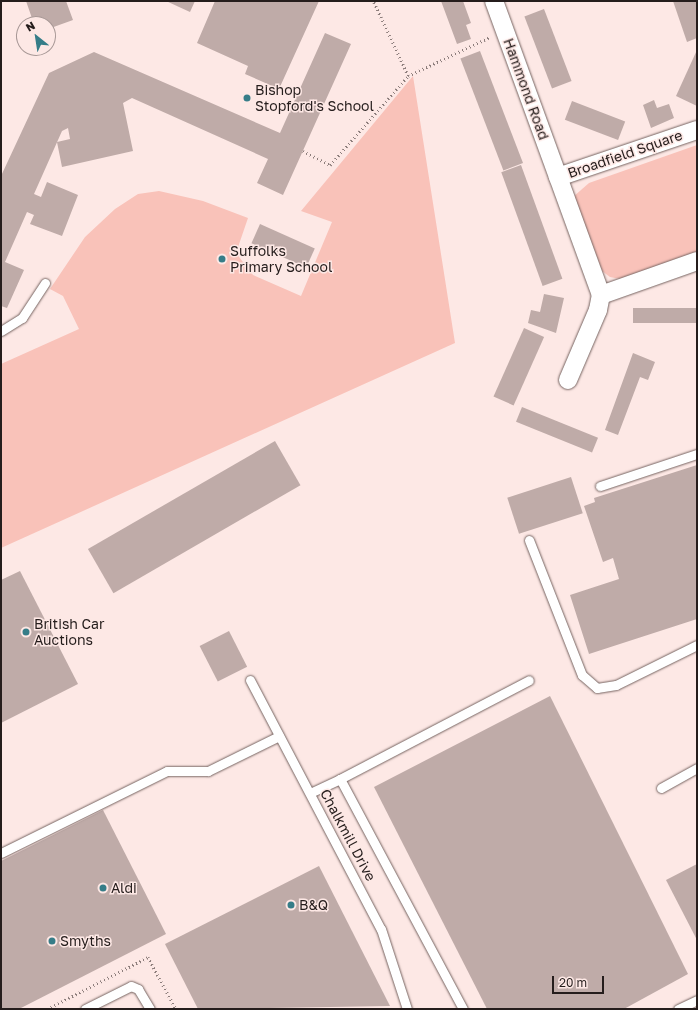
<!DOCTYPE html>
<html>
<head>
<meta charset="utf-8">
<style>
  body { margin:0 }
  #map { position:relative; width:698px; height:1010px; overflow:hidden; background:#fde8e5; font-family:"Golos Text",sans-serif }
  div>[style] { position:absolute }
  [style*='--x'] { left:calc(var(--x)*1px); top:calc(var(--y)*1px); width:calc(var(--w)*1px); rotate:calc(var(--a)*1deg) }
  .green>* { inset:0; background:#f9c2b9 }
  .building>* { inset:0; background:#bfaba8; transform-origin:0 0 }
  .path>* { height:2.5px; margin-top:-1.25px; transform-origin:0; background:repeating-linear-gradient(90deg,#8d7e7c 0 1px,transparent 0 4px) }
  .roads { filter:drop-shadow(0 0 1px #766461) drop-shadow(0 0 1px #766461) }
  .service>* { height:9px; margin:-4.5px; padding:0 4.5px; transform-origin:4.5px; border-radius:4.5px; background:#fff }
  .minor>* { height:18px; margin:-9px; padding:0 9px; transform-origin:9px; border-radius:9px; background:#fff }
  .dots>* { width:11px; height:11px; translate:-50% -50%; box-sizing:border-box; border:2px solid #fde8e5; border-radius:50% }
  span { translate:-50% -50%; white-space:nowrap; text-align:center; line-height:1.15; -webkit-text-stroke:3px #fde8e5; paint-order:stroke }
  .street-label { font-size:14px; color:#251d1c }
  .poi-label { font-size:14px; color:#251d1c }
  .left { translate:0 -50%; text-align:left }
  .frame { position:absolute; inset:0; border:2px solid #251d1c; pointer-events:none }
  .north { position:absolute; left:16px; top:16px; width:40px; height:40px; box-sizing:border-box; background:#fde8e5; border:1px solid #a79795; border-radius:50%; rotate:330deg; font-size:11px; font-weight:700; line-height:16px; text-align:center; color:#251d1c }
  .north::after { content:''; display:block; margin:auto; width:14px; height:18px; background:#367d88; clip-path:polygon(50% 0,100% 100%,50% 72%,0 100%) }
  .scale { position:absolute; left:552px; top:976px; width:52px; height:18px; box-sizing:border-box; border:2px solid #251d1c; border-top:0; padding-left:5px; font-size:12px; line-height:14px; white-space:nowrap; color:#251d1c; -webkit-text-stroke:3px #fde8e5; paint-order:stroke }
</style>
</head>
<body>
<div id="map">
  <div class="green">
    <div style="clip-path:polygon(413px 76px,455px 343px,1px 548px,1px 364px,79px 329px,63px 296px,50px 289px,85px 237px,115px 209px,138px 194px,159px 191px,203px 201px,248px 218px,236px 253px,253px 275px,301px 296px,332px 222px,301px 211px)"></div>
    <div style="clip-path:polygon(697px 145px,697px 254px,620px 279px,610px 277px,602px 271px,573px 197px,589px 183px)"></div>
  </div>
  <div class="building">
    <div style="clip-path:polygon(26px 1px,66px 1px,73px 20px,48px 29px,48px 24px,34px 24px)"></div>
    <div style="clip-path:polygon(166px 1px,195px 1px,190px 12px)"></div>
    <div style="clip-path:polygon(215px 1px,319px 1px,279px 89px,245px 74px,248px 66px,197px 43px)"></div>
    <div style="clip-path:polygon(441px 1px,463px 1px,471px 23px,466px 25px,471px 39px,457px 44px)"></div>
    <div style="clip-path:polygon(673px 1px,697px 1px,697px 38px,687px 42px)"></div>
    <div style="left:544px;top:9px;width:77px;height:21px;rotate:69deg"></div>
    <div style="clip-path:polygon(325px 33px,351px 44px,283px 195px,257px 183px,268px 159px,132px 98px,123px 103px,133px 151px,62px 167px,57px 142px,70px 139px,68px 128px,62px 131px,34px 194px,41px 197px,47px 182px,78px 195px,62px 236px,30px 224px,34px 215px,27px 212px,5px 262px,24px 270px,7px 308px,1px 306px,1px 176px,49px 73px,94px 52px,280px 133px)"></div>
    <div style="clip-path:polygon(697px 50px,697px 106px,676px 96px)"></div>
    <div style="left:480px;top:51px;width:120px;height:21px;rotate:69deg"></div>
    <div style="clip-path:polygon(654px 100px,657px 108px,669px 104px,674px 118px,651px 128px,643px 105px)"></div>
    <div style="left:572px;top:101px;width:57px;height:20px;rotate:21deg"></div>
    <div style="left:521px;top:165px;width:121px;height:21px;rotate:70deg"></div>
    <div style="left:260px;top:224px;width:60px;height:21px;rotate:24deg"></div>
    <div style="clip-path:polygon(544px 294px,564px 298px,556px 333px,528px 323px,531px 310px,540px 312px)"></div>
    <div style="left:697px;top:308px;width:15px;height:64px;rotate:90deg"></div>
    <div style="left:524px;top:328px;width:22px;height:75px;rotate:24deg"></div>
    <div style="clip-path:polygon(633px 353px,655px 362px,648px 380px,640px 377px,618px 435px,605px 430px)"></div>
    <div style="left:522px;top:407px;width:82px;height:16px;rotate:22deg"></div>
    <div style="left:275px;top:441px;width:51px;height:216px;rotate:60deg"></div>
    <div style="clip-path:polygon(697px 465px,697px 619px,589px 654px,570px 595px,619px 579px,613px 558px,603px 562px,584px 506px,595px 502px,594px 498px)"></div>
    <div style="left:571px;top:477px;width:38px;height:67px;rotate:72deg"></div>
    <div style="clip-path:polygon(20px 571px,78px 684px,1px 723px,1px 580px)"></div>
    <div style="left:229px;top:631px;width:40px;height:33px;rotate:63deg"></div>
    <div style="clip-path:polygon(550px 696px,688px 974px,624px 1009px,487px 1009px,374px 787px)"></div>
    <div style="clip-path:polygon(103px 810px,166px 934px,19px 1009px,1px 1009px,1px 861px)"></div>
    <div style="clip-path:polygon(697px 864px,697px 940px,666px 880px)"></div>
    <div style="clip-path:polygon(319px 866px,390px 1006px,198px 1009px,165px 944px)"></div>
  </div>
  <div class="path">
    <div style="--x:408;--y:76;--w:91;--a:-25.4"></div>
    <div style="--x:303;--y:151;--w:30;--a:27"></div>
    <div style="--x:330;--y:165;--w:118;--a:-48.8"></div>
    <div style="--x:408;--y:76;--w:83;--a:-115"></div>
    <div style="--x:47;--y:1009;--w:114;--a:-27.2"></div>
    <div style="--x:148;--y:957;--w:59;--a:61.7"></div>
  </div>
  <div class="roads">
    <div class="service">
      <div style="--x:1;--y:331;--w:25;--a:-32"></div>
      <div style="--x:22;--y:318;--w:42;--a:-56.7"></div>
      <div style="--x:600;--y:486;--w:102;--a:-18.3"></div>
      <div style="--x:529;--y:540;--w:145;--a:68.6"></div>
      <div style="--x:582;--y:675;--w:20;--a:41"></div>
      <div style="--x:597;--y:688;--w:19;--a:-9"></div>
      <div style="--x:616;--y:685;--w:90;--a:-26.3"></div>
      <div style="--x:250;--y:680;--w:281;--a:62.3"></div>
      <div style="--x:381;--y:929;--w:84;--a:72"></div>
      <div style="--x:661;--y:788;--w:41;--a:-29.1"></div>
      <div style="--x:310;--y:793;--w:33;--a:-25"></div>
      <div style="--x:1;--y:853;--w:185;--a:-26.3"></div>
      <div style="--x:167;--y:771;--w:41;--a:0"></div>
      <div style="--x:208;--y:771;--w:79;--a:-26.2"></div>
      <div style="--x:85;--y:1009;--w:51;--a:-26.6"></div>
      <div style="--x:131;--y:986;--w:8;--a:23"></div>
      <div style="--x:138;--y:989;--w:23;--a:59"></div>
      <div style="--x:463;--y:1009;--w:261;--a:-118.1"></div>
      <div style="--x:340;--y:779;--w:213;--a:-27.6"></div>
      <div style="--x:678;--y:1009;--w:21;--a:-25"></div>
    </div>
    <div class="minor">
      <div style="--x:494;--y:1;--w:313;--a:70"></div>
      <div style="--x:601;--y:295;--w:102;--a:-19.5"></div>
      <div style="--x:558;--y:177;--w:147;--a:-18.7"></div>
      <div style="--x:568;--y:380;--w:76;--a:-66.8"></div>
      <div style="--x:598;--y:310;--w:15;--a:-79"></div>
    </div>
  </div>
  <div class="dots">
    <div style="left:247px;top:98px;background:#367d88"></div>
    <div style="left:222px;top:259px;background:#367d88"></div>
    <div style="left:26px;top:632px;background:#367d88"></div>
    <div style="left:103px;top:888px;background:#367d88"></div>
    <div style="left:291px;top:905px;background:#367d88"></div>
    <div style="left:52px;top:941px;background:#367d88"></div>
  </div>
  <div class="street-label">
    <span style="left:526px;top:89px;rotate:70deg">Hammond Road</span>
    <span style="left:625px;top:154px;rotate:-19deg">Broadfield Square</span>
    <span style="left:348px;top:835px;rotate:62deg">Chalkmill Drive</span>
  </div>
  <div class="poi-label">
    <span class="left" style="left:255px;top:98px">Bishop<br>Stopford's School</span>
    <span class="left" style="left:230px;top:259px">Suffolks<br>Primary School</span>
    <span class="left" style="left:34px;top:632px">British Car<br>Auctions</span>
    <span class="left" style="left:111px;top:888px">Aldi</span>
    <span class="left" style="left:299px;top:905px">B&amp;Q</span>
    <span class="left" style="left:60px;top:941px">Smyths</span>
  </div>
  <div class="frame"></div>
  <div class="north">N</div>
  <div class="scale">20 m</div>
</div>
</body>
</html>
